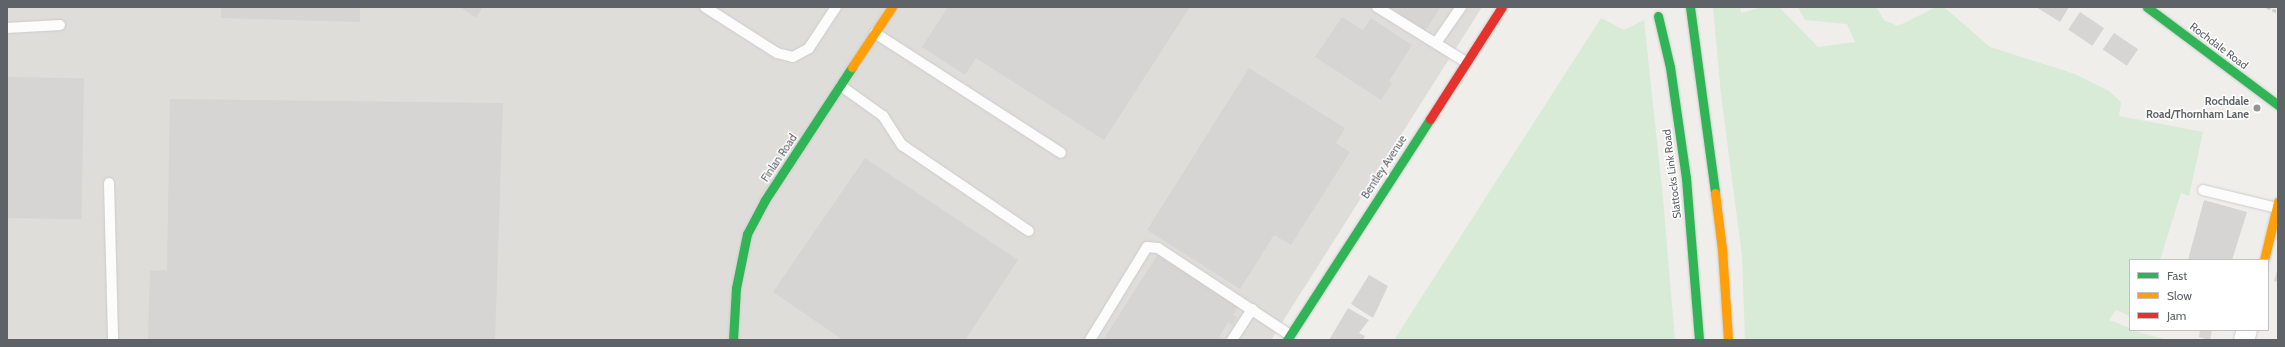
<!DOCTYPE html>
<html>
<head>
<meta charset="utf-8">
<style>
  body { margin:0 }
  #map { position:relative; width:2285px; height:347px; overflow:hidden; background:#efeeea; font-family:Cabin,sans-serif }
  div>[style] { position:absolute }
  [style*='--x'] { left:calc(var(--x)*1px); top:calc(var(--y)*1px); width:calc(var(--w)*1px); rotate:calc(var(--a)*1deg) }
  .industrial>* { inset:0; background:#dfddda }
  .green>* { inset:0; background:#d8ebd6 }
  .building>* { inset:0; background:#d6d5d3; transform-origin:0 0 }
  .path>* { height:2.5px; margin-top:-1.25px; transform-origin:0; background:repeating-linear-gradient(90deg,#cacfcc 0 4px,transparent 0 6px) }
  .roads { filter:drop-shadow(0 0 1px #cbcccc) drop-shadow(0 0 1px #cbcccc) }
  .lane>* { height:10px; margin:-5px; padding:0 5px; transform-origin:5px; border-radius:5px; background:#fdfcfc }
  .street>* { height:20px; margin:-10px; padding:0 10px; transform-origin:10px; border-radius:10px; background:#fdfcfc }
  .fast>* { height:9px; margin:-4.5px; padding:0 4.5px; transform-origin:4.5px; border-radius:4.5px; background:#30b455 }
  .slow>* { height:9px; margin:-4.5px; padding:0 4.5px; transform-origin:4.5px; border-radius:4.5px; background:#ff9f0a }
  .jam>* { height:9px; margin:-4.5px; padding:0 4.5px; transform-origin:4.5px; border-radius:4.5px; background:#e5322d }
  .dots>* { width:11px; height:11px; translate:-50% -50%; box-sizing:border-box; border:2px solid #fff; border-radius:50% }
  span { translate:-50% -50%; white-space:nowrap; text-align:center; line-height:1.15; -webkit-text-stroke:3px #fff; paint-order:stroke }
  .street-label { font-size:11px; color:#5f6368 }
  .poi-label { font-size:11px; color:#5f6368; font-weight:700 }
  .right { translate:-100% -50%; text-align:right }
  .frame { position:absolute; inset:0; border:8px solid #5f6368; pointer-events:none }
  .legend { position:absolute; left:2129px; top:259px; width:140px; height:72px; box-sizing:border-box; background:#fff; border:1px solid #bfc1c3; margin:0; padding:5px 7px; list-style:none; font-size:12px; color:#5f6368 }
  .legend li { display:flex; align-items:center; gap:8px; height:20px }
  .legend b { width:20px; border:1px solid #bfc1c3 }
</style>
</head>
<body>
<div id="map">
  <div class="industrial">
    <div style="clip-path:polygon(7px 7px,1482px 7px,1271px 340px,7px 340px)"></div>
  </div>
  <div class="green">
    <div style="clip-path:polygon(1713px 7px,1740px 7px,1741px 13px,1763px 7px,1779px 7px,1818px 47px,1855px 42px,1847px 24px,1805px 20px,1798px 7px,1876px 7px,1884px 20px,1898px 26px,1936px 7px,1944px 7px,1990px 47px,2075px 74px,2109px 91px,2121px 102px,2119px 116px,2203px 132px,2189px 196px,2181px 193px,2160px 260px,2130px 260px,2130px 316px,2116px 310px,2109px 320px,2130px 328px,2130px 330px,2168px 340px,1745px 340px,1742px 256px,1721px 95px)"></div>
    <div style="clip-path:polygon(1601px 18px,1624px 30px,1644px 20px,1663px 198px,1675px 340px,1394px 340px)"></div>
  </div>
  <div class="building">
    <div style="clip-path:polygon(221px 7px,360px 7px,360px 22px,221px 18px)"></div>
    <div style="clip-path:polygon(460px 7px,483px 7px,476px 18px)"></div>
    <div style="clip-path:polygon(948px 7px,1190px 7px,1104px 140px,976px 58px,965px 75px,922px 47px)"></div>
    <div style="clip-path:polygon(1389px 7px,1441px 7px,1425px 31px)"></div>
    <div style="clip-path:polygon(2036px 7px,2069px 7px,2060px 22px)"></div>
    <div style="left:2080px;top:12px;width:29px;height:21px;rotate:34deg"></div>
    <div style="clip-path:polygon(1342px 17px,1363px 30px,1371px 18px,1412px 45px,1389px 81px,1392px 83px,1381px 100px,1315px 57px)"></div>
    <div style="left:2114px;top:33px;width:29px;height:20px;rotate:34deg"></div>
    <div style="clip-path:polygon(1249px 68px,1345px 128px,1336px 143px,1350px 152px,1291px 245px,1274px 235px,1240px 289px,1147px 230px)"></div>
    <div style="left:7px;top:77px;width:77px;height:141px;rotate:1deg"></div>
    <div style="clip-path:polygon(170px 99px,503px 103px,495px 340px,148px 340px,150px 271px,167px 270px)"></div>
    <div style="clip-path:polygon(865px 158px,1018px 260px,965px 340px,843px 340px,773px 292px)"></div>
    <div style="clip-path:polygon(2204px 200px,2247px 212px,2232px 260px,2188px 260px)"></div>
    <div style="clip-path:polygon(1158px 254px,1239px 306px,1233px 315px,1237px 317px,1232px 325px,1228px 322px,1219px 337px,1224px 340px,1103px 340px)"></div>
    <div style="clip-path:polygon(2278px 268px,2278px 282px,2274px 281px)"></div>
    <div style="clip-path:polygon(1369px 275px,1388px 286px,1373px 318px,1351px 304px)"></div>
    <div style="clip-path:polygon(1348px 308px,1369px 320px,1359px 333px,1365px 336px,1363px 340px,1329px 340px)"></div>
    <div style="clip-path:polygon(2200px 330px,2212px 330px,2210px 340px,2199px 337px)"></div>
  </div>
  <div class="path">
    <div style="--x:2267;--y:7;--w:12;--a:24"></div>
  </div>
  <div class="roads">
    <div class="lane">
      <div style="--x:705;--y:7;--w:85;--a:32.6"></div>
      <div style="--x:777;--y:53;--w:16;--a:14"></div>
      <div style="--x:793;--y:57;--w:18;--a:-29"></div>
      <div style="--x:809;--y:48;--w:49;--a:-56.6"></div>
      <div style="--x:1377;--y:7;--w:105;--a:31.7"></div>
      <div style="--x:7;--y:28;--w:53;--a:-3.2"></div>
      <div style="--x:875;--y:33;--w:221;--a:32.8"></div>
      <div style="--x:1436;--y:43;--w:44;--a:-55.2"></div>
      <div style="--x:841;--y:86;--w:52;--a:35.5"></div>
      <div style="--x:883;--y:116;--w:35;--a:57"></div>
      <div style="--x:902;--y:145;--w:153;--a:34.1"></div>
      <div style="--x:109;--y:183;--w:157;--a:88.5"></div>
      <div style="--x:2203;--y:190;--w:76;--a:13.7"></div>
      <div style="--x:1090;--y:340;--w:109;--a:-58.5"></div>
      <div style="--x:1147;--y:247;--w:11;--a:5"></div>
      <div style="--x:1158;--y:248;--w:158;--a:33.4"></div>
      <div style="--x:1232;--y:340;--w:37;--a:-57"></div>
    </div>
    <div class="street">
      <div style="--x:2244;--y:340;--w:10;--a:-73"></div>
    </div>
    <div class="fast">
      <div style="--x:1690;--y:7;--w:188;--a:82.3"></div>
      <div style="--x:2147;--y:7;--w:164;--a:36.8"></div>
      <div style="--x:1658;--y:16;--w:52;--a:76.8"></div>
      <div style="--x:1670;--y:67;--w:112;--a:81.8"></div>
      <div style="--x:1686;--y:178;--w:163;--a:85.4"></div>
      <div style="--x:733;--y:340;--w:52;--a:-86.7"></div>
      <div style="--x:736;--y:288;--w:55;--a:-78.5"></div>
      <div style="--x:747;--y:234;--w:38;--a:-62"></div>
      <div style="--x:765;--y:200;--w:159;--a:-56.8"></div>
      <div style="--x:1287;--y:340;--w:263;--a:-57.1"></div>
    </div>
    <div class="slow">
      <div style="--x:852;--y:67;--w:72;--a:-56.3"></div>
      <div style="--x:1715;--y:193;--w:56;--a:82.9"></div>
      <div style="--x:1722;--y:249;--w:91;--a:86.2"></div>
      <div style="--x:2264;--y:260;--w:60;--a:-76.4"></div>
    </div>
    <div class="jam">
      <div style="--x:1430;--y:119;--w:133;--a:-57.3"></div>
    </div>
  </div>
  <div class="dots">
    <div style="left:2257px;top:108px;background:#919496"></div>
  </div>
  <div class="street-label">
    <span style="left:2219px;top:46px;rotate:37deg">Rochdale Road</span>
    <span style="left:779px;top:158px;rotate:-56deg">Finlan Road</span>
    <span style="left:1384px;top:167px;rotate:-57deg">Bentley Avenue</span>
    <span style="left:1672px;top:174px;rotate:-97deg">Slattocks Link Road</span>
  </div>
  <div class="poi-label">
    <span class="right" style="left:2249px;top:108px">Rochdale<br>Road/Thornham Lane</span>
  </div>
  <div class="frame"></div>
  <ul class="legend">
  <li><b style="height:5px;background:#30b455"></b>Fast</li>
  <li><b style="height:5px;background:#ff9f0a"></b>Slow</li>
  <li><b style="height:5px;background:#e5322d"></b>Jam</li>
  </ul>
</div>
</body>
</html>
